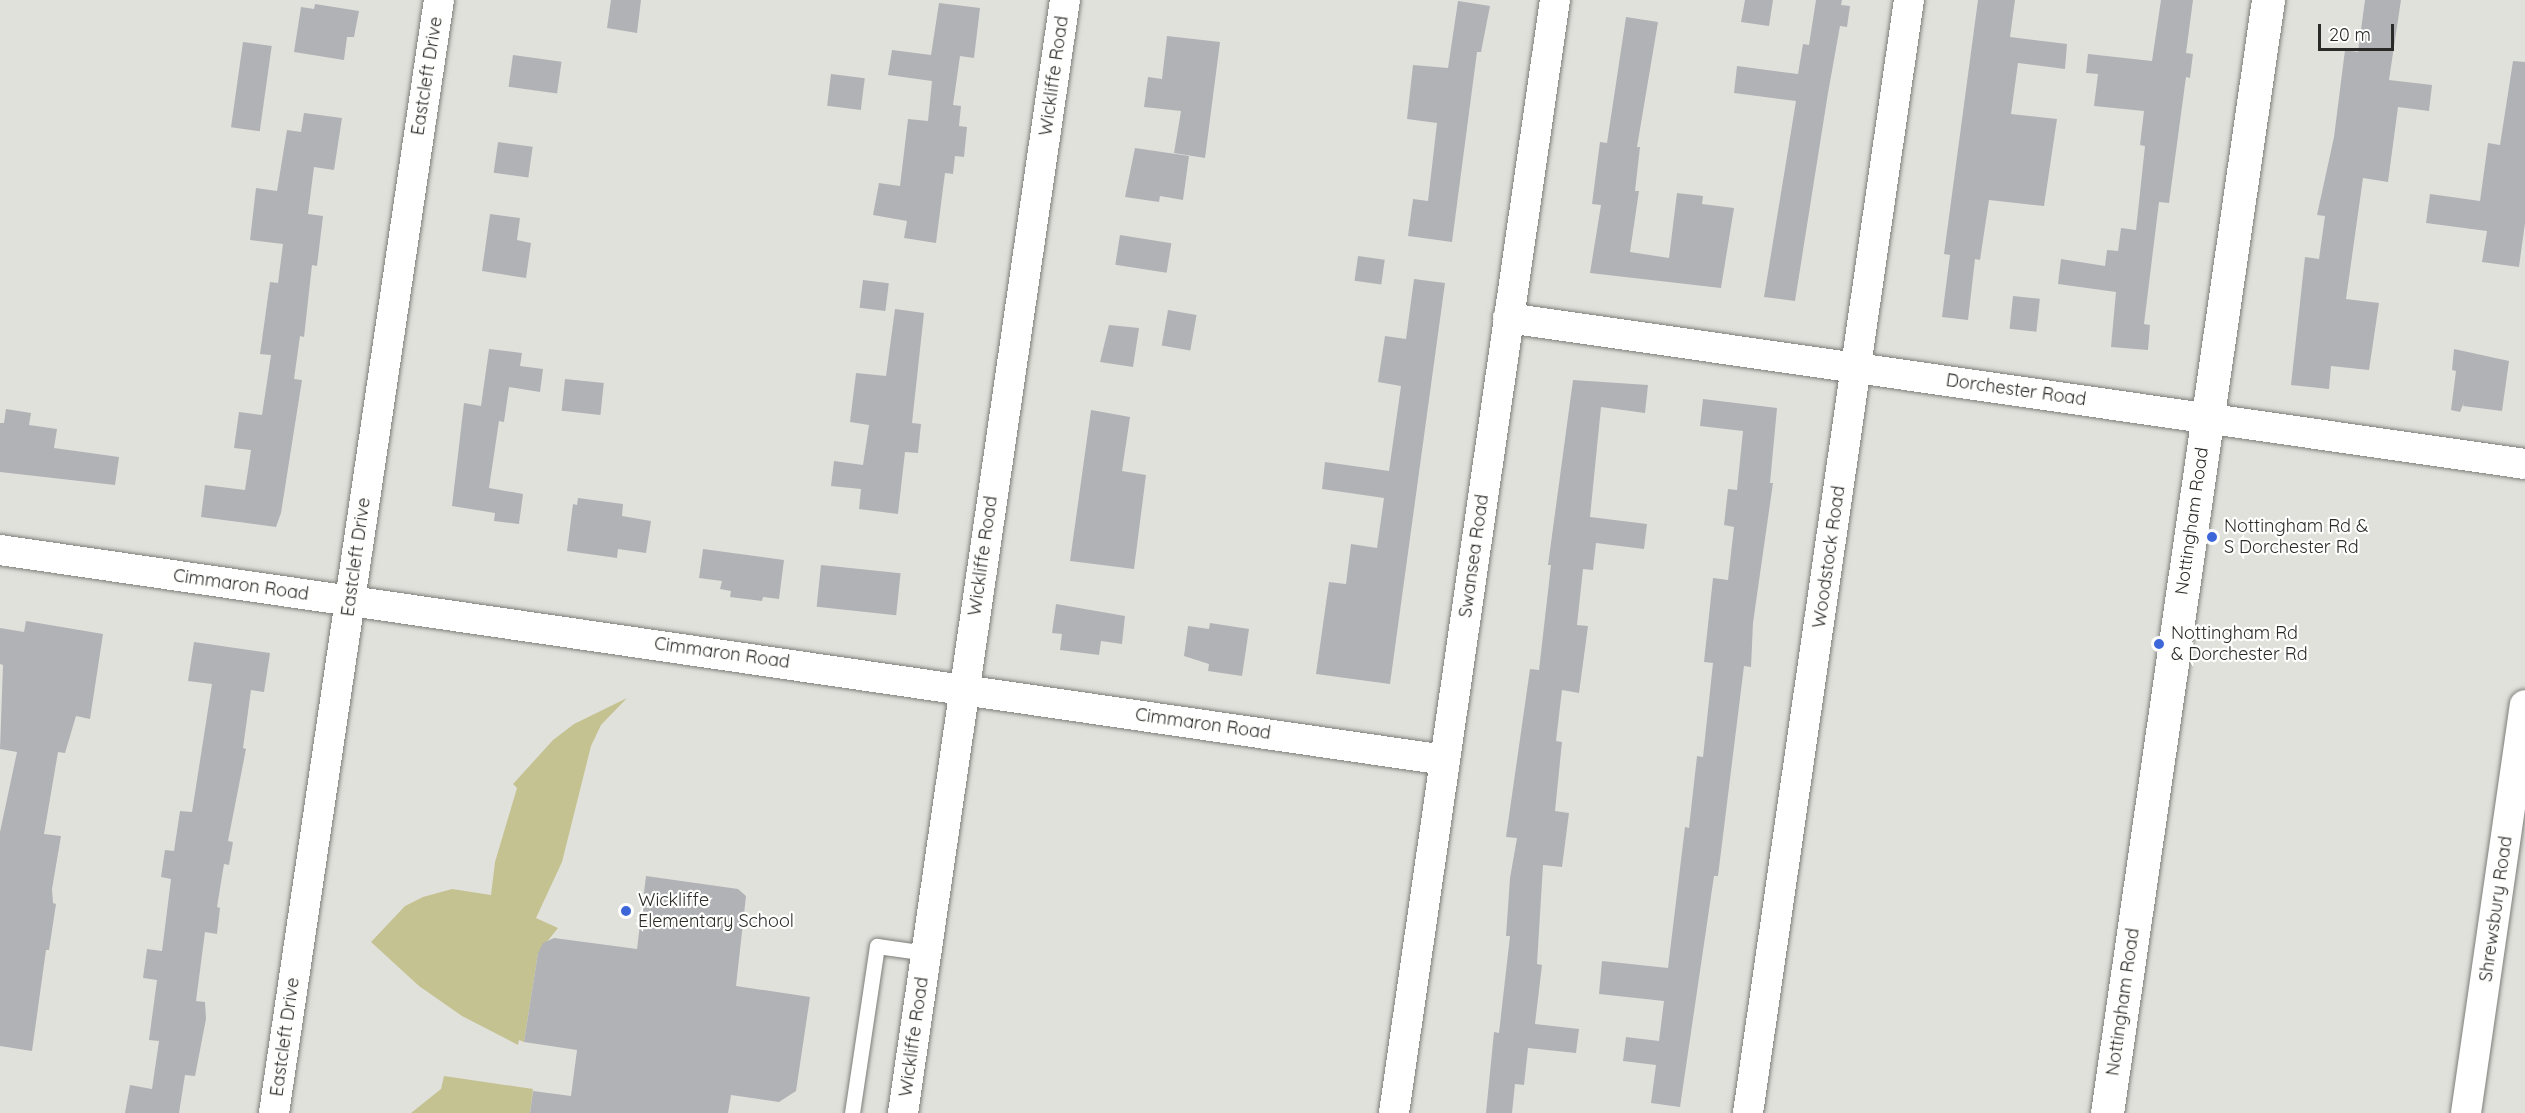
<!DOCTYPE html>
<html>
<head>
<meta charset="utf-8">
<style>
  body { margin:0 }
  #map { position:relative; width:2525px; height:1113px; overflow:hidden; background:#e1e1dc; font-family:Quicksand,sans-serif }
  div>[style] { position:absolute }
  [style*='--x'] { left:calc(var(--x)*1px); top:calc(var(--y)*1px); width:calc(var(--w)*1px); rotate:calc(var(--a)*1deg) }
  .green>* { inset:0; background:#c5c291 }
  .building>* { inset:0; background:#b0b2b6; transform-origin:0 0 }
  .roads { filter:drop-shadow(0 0 2px #7d7d79) drop-shadow(0 0 2px #7d7d79) }
  .lane>* { height:15px; margin:-7.5px; padding:0 7.5px; transform-origin:7.5px; border-radius:7.5px; background:#fff }
  .street>* { height:30px; margin:-15px; padding:0 15px; transform-origin:15px; border-radius:15px; background:#fff }
  .secondary>* { height:33px; margin:-16.5px; padding:0 16.5px; transform-origin:16.5px; border-radius:16.5px; background:#fff }
  .dots>* { width:16px; height:16px; translate:-50% -50%; box-sizing:border-box; border:3px solid #fffffe; border-radius:50% }
  span { translate:-50% -50%; white-space:nowrap; text-align:center; line-height:1.15; -webkit-text-stroke:4.5px #fffffe; paint-order:stroke }
  .street-label { font-size:18px; color:#2a2a29 }
  .poi-label { font-size:18px; color:#2a2a29 }
  .left { translate:0 -50%; text-align:left }
  .scale { position:absolute; left:2318px; top:24px; width:76px; height:27px; box-sizing:border-box; border:3px solid #2a2a29; border-top:0; padding-left:8px; font-size:18px; line-height:21px; white-space:nowrap; color:#2a2a29; -webkit-text-stroke:4px #fffffe; paint-order:stroke }
</style>
</head>
<body>
<div id="map">
  <div class="green">
    <div style="clip-path:polygon(627px 698px,601px 725px,591px 746px,562px 862px,536px 918px,558px 928px,538px 953px,524px 1042px,519px 1040px,518px 1045px,462px 1016px,419px 986px,371px 942px,405px 906px,423px 897px,452px 889px,491px 895px,495px 862px,517px 788px,513px 784px,553px 740px,574px 724px)"></div>
    <div style="clip-path:polygon(444px 1076px,533px 1089px,530px 1113px,411px 1113px,441px 1089px)"></div>
  </div>
  <div class="building">
    <div style="clip-path:polygon(611px 0,641px 0,637px 33px,607px 28px)"></div>
    <div style="clip-path:polygon(1745px 0,1773px 0,1769px 26px,1741px 22px)"></div>
    <div style="clip-path:polygon(1816px 0,1842px 0,1841px 5px,1850px 6px,1847px 27px,1840px 26px,1828px 93px,1795px 301px,1764px 297px,1796px 101px,1734px 93px,1737px 66px,1798px 74px,1803px 44px,1809px 45px)"></div>
    <div style="clip-path:polygon(1978px 0,2015px 0,2010px 37px,2067px 44px,2065px 69px,2018px 63px,2011px 114px,2057px 119px,2044px 206px,1989px 200px,1980px 260px,1975px 259px,1968px 320px,1942px 317px,1950px 255px,1944px 254px)"></div>
    <div style="clip-path:polygon(2161px 0,2193px 0,2186px 53px,2193px 54px,2190px 78px,2186px 77px,2169px 203px,2159px 202px,2144px 324px,2150px 325px,2148px 350px,2111px 347px,2116px 292px,2058px 284px,2061px 259px,2105px 266px,2107px 250px,2118px 251px,2121px 228px,2136px 230px,2145px 146px,2140px 145px,2144px 111px,2094px 106px,2098px 74px,2086px 73px,2088px 54px,2152px 61px)"></div>
    <div style="clip-path:polygon(2365px 0,2401px 0,2389px 80px,2432px 85px,2429px 111px,2398px 107px,2388px 182px,2363px 178px,2346px 299px,2379px 303px,2369px 370px,2331px 366px,2329px 389px,2291px 385px,2305px 257px,2319px 259px,2325px 216px,2317px 215px,2334px 137px,2345px 50px,2358px 52px)"></div>
    <div style="clip-path:polygon(1458px 1px,1490px 6px,1481px 52px,1477px 52px,1452px 242px,1408px 236px,1413px 199px,1428px 201px,1437px 123px,1407px 119px,1413px 65px,1448px 68px)"></div>
    <div style="clip-path:polygon(939px 3px,980px 8px,974px 58px,960px 56px,953px 105px,961px 106px,959px 126px,967px 127px,964px 157px,955px 156px,953px 174px,945px 173px,936px 243px,904px 238px,907px 221px,873px 215px,879px 183px,900px 186px,908px 119px,928px 121px,932px 81px,888px 75px,892px 50px,931px 55px)"></div>
    <div style="clip-path:polygon(315px 4px,359px 11px,354px 37px,347px 37px,344px 60px,294px 52px,301px 7px,314px 9px)"></div>
    <div style="clip-path:polygon(1626px 17px,1658px 22px,1637px 147px,1640px 147px,1635px 191px,1639px 191px,1630px 252px,1669px 258px,1677px 193px,1703px 196px,1702px 204px,1734px 208px,1721px 288px,1590px 273px,1601px 205px,1592px 204px,1600px 142px,1607px 143px)"></div>
    <div style="clip-path:polygon(1167px 36px,1220px 42px,1205px 158px,1174px 153px,1181px 111px,1144px 107px,1148px 77px,1162px 79px)"></div>
    <div style="left:243px;top:42px;width:29px;height:86px;rotate:8deg"></div>
    <div style="left:513px;top:55px;width:49px;height:32px;rotate:8deg"></div>
    <div style="clip-path:polygon(2513px 61px,2525px 62px,2525px 223px,2519px 267px,2482px 262px,2487px 231px,2426px 223px,2430px 194px,2480px 201px,2488px 143px,2500px 145px)"></div>
    <div style="left:831px;top:74px;width:34px;height:32px;rotate:7deg"></div>
    <div style="clip-path:polygon(304px 113px,342px 118px,334px 170px,314px 167px,308px 214px,323px 216px,317px 266px,312px 265px,304px 337px,300px 336px,294px 379px,302px 380px,281px 513px,276px 527px,201px 517px,205px 485px,245px 490px,251px 450px,234px 448px,239px 412px,262px 415px,271px 355px,260px 354px,270px 282px,278px 283px,283px 244px,250px 240px,256px 188px,277px 191px,287px 130px,301px 132px)"></div>
    <div style="left:498px;top:142px;width:35px;height:31px;rotate:8deg"></div>
    <div style="clip-path:polygon(1135px 148px,1189px 156px,1183px 200px,1160px 196px,1159px 202px,1125px 197px)"></div>
    <div style="clip-path:polygon(490px 214px,520px 218px,517px 240px,531px 243px,526px 278px,482px 271px)"></div>
    <div style="left:1120px;top:235px;width:52px;height:30px;rotate:9deg"></div>
    <div style="left:1358px;top:256px;width:27px;height:25px;rotate:8deg"></div>
    <div style="clip-path:polygon(1414px 279px,1445px 283px,1390px 684px,1316px 674px,1329px 582px,1346px 584px,1351px 544px,1377px 548px,1384px 498px,1322px 489px,1325px 462px,1389px 471px,1401px 386px,1378px 382px,1385px 336px,1406px 339px)"></div>
    <div style="left:863px;top:280px;width:26px;height:28px;rotate:7deg"></div>
    <div style="left:2013px;top:296px;width:27px;height:33px;rotate:6deg"></div>
    <div style="clip-path:polygon(895px 309px,924px 313px,912px 423px,921px 424px,918px 453px,905px 452px,898px 514px,859px 509px,861px 489px,831px 486px,834px 461px,863px 465px,869px 425px,850px 422px,856px 373px,886px 376px)"></div>
    <div style="left:1168px;top:310px;width:29px;height:36px;rotate:10deg"></div>
    <div style="clip-path:polygon(1109px 325px,1139px 328px,1133px 367px,1100px 362px)"></div>
    <div style="clip-path:polygon(489px 349px,522px 353px,520px 366px,543px 369px,540px 392px,509px 387px,504px 422px,499px 421px,489px 488px,523px 494px,519px 524px,494px 521px,495px 513px,452px 506px,464px 403px,481px 406px)"></div>
    <div style="clip-path:polygon(2454px 349px,2509px 361px,2502px 411px,2463px 406px,2464px 402px,2460px 412px,2451px 410px,2456px 371px,2452px 370px)"></div>
    <div style="left:565px;top:379px;width:39px;height:32px;rotate:6deg"></div>
    <div style="clip-path:polygon(1573px 380px,1648px 385px,1645px 413px,1601px 407px,1590px 517px,1647px 524px,1644px 549px,1596px 543px,1593px 570px,1583px 569px,1577px 625px,1588px 626px,1579px 693px,1562px 690px,1556px 741px,1562px 742px,1555px 811px,1569px 813px,1562px 867px,1543px 865px,1537px 964px,1542px 965px,1535px 1024px,1579px 1029px,1576px 1053px,1528px 1048px,1524px 1085px,1515px 1084px,1512px 1113px,1486px 1113px,1494px 1032px,1499px 1033px,1510px 936px,1506px 936px,1510px 878px,1517px 838px,1506px 837px,1530px 669px,1539px 670px,1551px 565px,1548px 565px)"></div>
    <div style="clip-path:polygon(1703px 399px,1777px 408px,1770px 483px,1773px 483px,1753px 623px,1751px 667px,1744px 666px,1718px 876px,1714px 876px,1680px 1107px,1651px 1103px,1656px 1065px,1623px 1061px,1626px 1037px,1659px 1041px,1664px 1001px,1599px 994px,1602px 961px,1668px 968px,1685px 827px,1689px 828px,1697px 756px,1703px 757px,1713px 663px,1704px 662px,1713px 578px,1728px 580px,1734px 527px,1724px 525px,1728px 489px,1737px 490px,1743px 431px,1700px 426px)"></div>
    <div style="clip-path:polygon(6px 409px,31px 413px,29px 425px,57px 429px,54px 448px,119px 457px,115px 485px,0 472px,0 423px,4px 423px)"></div>
    <div style="clip-path:polygon(1091px 410px,1130px 417px,1122px 471px,1146px 475px,1134px 569px,1070px 561px)"></div>
    <div style="clip-path:polygon(578px 498px,623px 504px,622px 516px,651px 521px,646px 553px,618px 549px,617px 558px,567px 551px,573px 504px,577px 505px)"></div>
    <div style="clip-path:polygon(703px 549px,784px 560px,779px 599px,763px 597px,762px 601px,730px 597px,731px 591px,720px 589px,722px 581px,699px 578px)"></div>
    <div style="left:821px;top:565px;width:80px;height:42px;rotate:6deg"></div>
    <div style="clip-path:polygon(1056px 604px,1125px 616px,1122px 644px,1101px 641px,1099px 655px,1060px 650px,1062px 634px,1052px 633px)"></div>
    <div style="clip-path:polygon(26px 621px,103px 634px,90px 719px,76px 716px,65px 753px,58px 752px,44px 834px,61px 836px,52px 889px,53px 903px,56px 904px,49px 950px,46px 950px,32px 1051px,0 1046px,0 832px,17px 752px,0 749px,3px 665px,0 664px,0 628px,24px 632px)"></div>
    <div style="clip-path:polygon(1210px 623px,1249px 629px,1242px 676px,1208px 671px,1209px 664px,1184px 656px,1188px 626px,1209px 629px)"></div>
    <div style="clip-path:polygon(194px 642px,270px 653px,264px 692px,251px 690px,243px 748px,246px 749px,228px 841px,233px 842px,229px 865px,224px 864px,217px 907px,220px 908px,217px 934px,205px 932px,196px 1001px,205px 1002px,206px 1019px,195px 1076px,185px 1075px,179px 1113px,125px 1113px,130px 1085px,152px 1089px,159px 1041px,149px 1040px,157px 980px,143px 978px,147px 949px,162px 951px,171px 879px,161px 877px,165px 850px,174px 851px,180px 811px,192px 812px,212px 684px,188px 681px)"></div>
    <div style="clip-path:polygon(646px 876px,738px 889px,746px 896px,736px 986px,810px 997px,796px 1091px,779px 1102px,731px 1095px,728px 1113px,530px 1113px,533px 1091px,571px 1096px,577px 1050px,524px 1042px,538px 953px,543px 943px,554px 938px,637px 949px)"></div>
  </div>
  <div class="roads">
    <div class="lane">
      <div style="--x:852;--y:1113;--w:169;--a:-81.5"></div>
      <div style="--x:877;--y:946;--w:49;--a:8.1"></div>
    </div>
    <div class="street">
      <div style="--x:1508;--y:318;--w:1027;--a:8.17"></div>
      <div style="--x:0;--y:550;--w:1459;--a:8.27"></div>
      <div style="--x:274;--y:1113;--w:1125;--a:-81.57"></div>
      <div style="--x:903;--y:1113;--w:1125;--a:-81.72"></div>
      <div style="--x:1394;--y:1113;--w:1125;--a:-81.77"></div>
      <div style="--x:1748;--y:1113;--w:1125;--a:-81.77"></div>
      <div style="--x:2466;--y:1113;--w:412;--a:-81.8"></div>
    </div>
    <div class="secondary">
      <div style="--x:2107;--y:1113;--w:1125;--a:-81.77"></div>
    </div>
  </div>
  <div class="dots">
    <div style="left:2212px;top:537px;background:#3d67d9"></div>
    <div style="left:2159px;top:644px;background:#3d67d9"></div>
    <div style="left:626px;top:911px;background:#3d67d9"></div>
  </div>
  <div class="street-label">
    <span style="left:427px;top:76px;rotate:-81deg">Eastcleft Drive</span>
    <span style="left:1054px;top:76px;rotate:-82deg">Wickliffe Road</span>
    <span style="left:2016px;top:390px;rotate:8deg">Dorchester Road</span>
    <span style="left:2192px;top:521px;rotate:-82deg">Nottingham Road</span>
    <span style="left:983px;top:556px;rotate:-82deg">Wickliffe Road</span>
    <span style="left:1474px;top:556px;rotate:-82deg">Swansea Road</span>
    <span style="left:356px;top:557px;rotate:-82deg">Eastcleft Drive</span>
    <span style="left:1829px;top:557px;rotate:-82deg">Woodstock Road</span>
    <span style="left:241px;top:585px;rotate:8deg">Cimmaron Road</span>
    <span style="left:722px;top:653px;rotate:8deg">Cimmaron Road</span>
    <span style="left:1203px;top:724px;rotate:8deg">Cimmaron Road</span>
    <span style="left:2496px;top:909px;rotate:-82deg">Shrewsbury Road</span>
    <span style="left:2123px;top:1002px;rotate:-82deg">Nottingham Road</span>
    <span style="left:285px;top:1037px;rotate:-82deg">Eastcleft Drive</span>
    <span style="left:914px;top:1037px;rotate:-82deg">Wickliffe Road</span>
  </div>
  <div class="poi-label">
    <span class="left" style="left:2224px;top:537px">Nottingham Rd &amp;<br>S Dorchester Rd</span>
    <span class="left" style="left:2171px;top:644px">Nottingham Rd<br>&amp; Dorchester Rd</span>
    <span class="left" style="left:638px;top:911px">Wickliffe<br>Elementary School</span>
  </div>
  <div class="scale">20 m</div>
</div>
</body>
</html>
